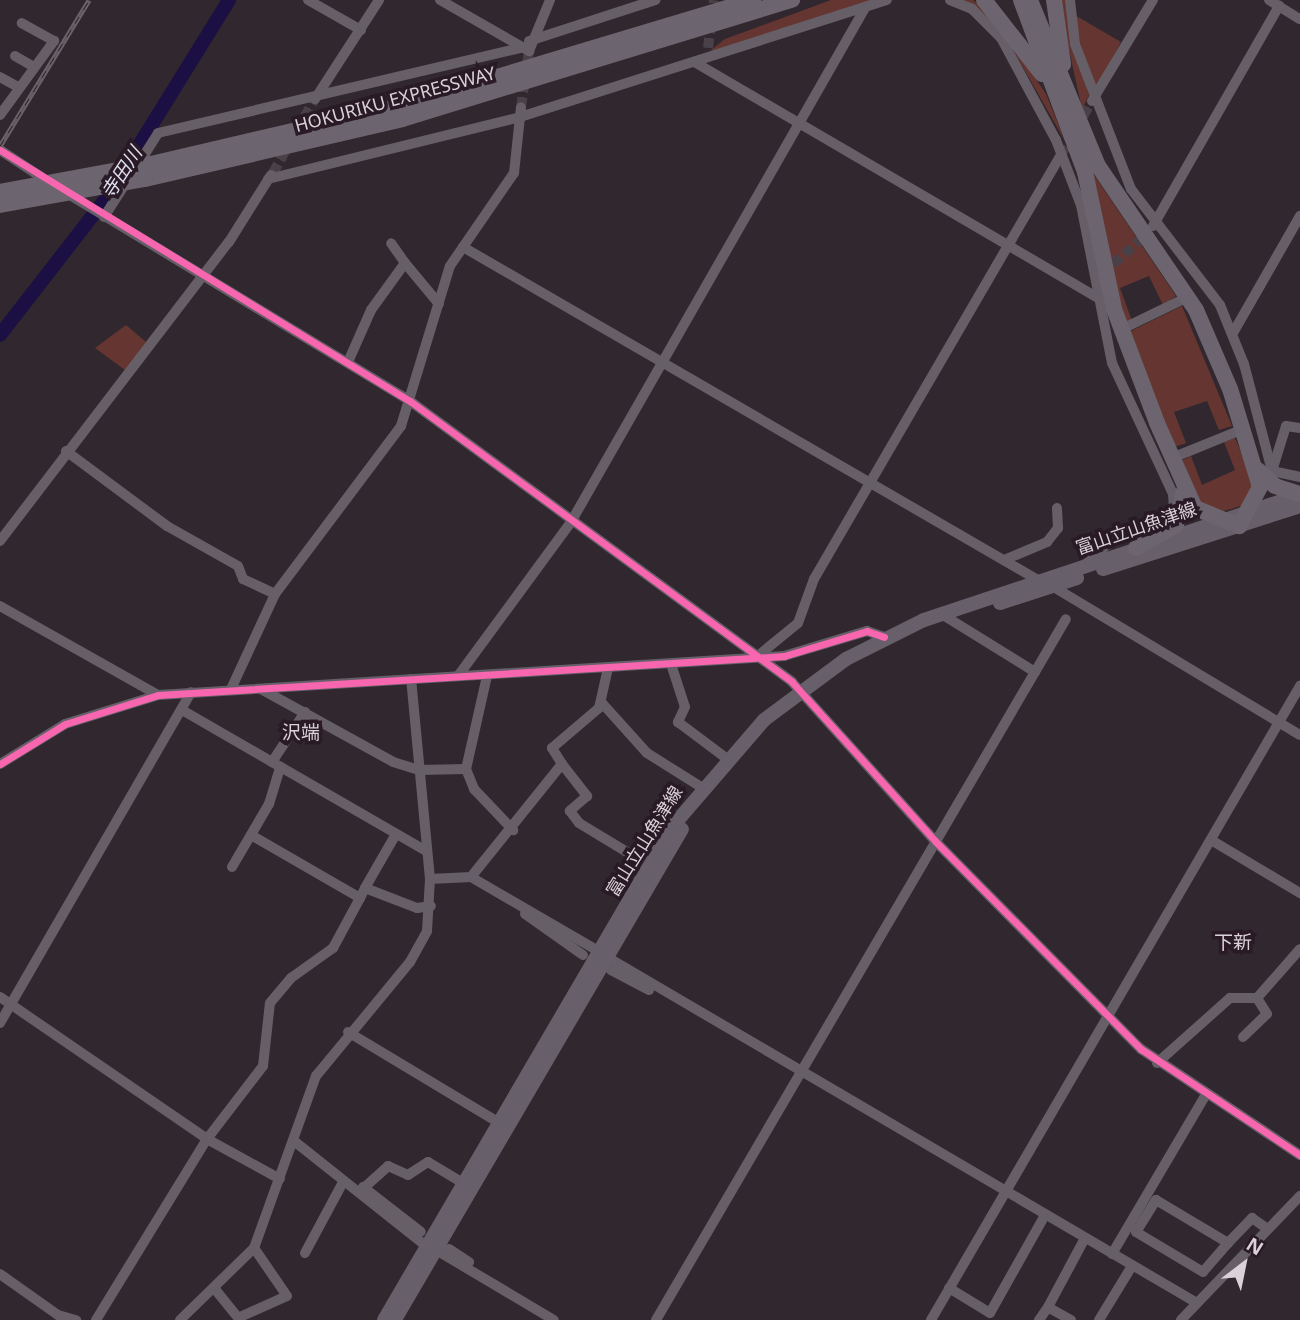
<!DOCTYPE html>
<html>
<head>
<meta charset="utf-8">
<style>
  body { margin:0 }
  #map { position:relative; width:1300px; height:1320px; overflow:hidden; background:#30282e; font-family:"Noto Sans","Noto Sans JP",sans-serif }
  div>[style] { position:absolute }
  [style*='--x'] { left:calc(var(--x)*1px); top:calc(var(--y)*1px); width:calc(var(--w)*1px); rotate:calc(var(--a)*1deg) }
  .green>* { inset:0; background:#653631 }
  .river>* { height:14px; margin:-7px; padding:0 7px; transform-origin:7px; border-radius:7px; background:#1b0f43 }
  .minor-tunnel>* { height:10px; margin-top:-5px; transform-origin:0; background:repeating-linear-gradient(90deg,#4a4148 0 10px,transparent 0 15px) }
  .minor>* { height:10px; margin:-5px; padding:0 5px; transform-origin:5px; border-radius:5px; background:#665f68 }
  .major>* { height:14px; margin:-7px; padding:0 7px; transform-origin:7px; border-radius:7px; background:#675f6a }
  .highway>* { height:16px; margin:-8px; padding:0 8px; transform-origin:8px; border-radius:8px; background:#6c656f }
  .rail>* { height:5px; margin-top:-2.5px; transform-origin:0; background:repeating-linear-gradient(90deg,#291a25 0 8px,#6a646a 0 16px); box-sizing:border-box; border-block:2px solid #6a646a }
  .highway-bridge>* { height:16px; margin:-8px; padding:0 8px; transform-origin:8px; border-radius:8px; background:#6c656f }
  .cycleway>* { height:7px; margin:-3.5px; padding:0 3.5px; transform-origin:3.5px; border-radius:3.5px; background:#f766af }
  span { translate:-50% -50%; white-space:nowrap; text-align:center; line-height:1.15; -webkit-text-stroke:7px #291a25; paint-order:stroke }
  .street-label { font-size:18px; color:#dbd1d8 }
  .water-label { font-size:19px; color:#dedff2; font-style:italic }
  .neighbourhood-label { font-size:19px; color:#dbd1d8 }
  .north { position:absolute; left:1209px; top:1229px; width:70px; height:70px; -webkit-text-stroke:5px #291a25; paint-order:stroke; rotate:32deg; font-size:19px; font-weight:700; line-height:28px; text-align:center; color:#dbd1d8 }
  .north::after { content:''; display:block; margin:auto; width:24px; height:32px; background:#dbd1d8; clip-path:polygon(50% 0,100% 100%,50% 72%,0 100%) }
</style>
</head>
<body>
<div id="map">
  <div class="green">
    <div style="clip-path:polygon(831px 0,875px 0,713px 55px,711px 50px,725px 39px)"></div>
    <div style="clip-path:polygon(955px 0,973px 0,994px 18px,1046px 94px,1065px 141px,1008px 41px)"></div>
    <div style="clip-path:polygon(1058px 0,1067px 0,1070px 36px,1089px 95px,1082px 109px)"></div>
    <div style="clip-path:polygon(1073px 14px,1121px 42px,1094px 92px,1086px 66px)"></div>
    <div style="clip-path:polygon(1090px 169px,1176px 296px,1163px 305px,1149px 276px,1120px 288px,1132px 321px,1124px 322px)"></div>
    <div style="clip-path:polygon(1182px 306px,1232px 426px,1219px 430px,1207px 401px,1174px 412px,1186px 443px,1174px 447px,1127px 333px)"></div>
    <div style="clip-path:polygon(126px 325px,146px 342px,125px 370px,95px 348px)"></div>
    <div style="clip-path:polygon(1235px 438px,1252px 478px,1251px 503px,1214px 514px,1201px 510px,1179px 462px,1191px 456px,1202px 485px,1235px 470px,1224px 442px)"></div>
  </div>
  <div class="river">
    <div style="--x:0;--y:335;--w:175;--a:-52.2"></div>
    <div style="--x:107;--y:197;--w:232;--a:-58.2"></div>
  </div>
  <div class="minor-tunnel">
    <div style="--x:708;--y:48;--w:48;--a:-82.9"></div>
    <div style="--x:521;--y:107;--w:57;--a:-81.9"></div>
    <div style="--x:297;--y:130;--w:36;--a:-60"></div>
    <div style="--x:1061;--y:155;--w:56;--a:-60.3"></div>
    <div style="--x:273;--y:173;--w:33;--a:-61"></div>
    <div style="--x:1102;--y:274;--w:62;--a:-41.7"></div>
  </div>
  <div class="minor">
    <div style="--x:308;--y:0;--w:61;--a:29.5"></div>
    <div style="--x:440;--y:0;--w:103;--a:29.8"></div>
    <div style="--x:529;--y:51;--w:55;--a:-67.6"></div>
    <div style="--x:950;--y:0;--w:24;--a:22"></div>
    <div style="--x:972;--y:9;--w:41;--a:45"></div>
    <div style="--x:1001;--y:38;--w:116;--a:61.7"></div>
    <div style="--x:1056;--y:140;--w:70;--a:69"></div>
    <div style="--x:1081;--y:205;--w:161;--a:78.9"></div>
    <div style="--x:1112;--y:363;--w:145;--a:65"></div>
    <div style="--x:1173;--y:494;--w:13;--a:86"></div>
    <div style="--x:1174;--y:507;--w:16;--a:130"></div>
    <div style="--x:1164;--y:519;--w:63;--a:155.5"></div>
    <div style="--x:1107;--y:545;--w:31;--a:138"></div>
    <div style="--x:1070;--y:0;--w:44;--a:83.5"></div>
    <div style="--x:1075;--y:44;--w:155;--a:68.9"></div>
    <div style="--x:1131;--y:189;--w:146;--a:52.5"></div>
    <div style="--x:1220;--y:305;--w:64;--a:67.9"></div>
    <div style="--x:1244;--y:364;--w:111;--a:75.3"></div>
    <div style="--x:1272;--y:471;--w:29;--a:12"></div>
    <div style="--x:1269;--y:0;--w:36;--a:32"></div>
    <div style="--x:529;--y:41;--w:133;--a:-18"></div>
    <div style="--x:15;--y:56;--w:22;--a:30"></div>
    <div style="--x:696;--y:63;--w:464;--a:30.3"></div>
    <div style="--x:0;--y:77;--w:21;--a:29"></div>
    <div style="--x:315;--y:99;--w:118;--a:-57.1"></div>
    <div style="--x:1092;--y:101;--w:118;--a:-58.9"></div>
    <div style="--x:0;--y:115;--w:92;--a:-53.9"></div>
    <div style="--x:54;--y:41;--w:37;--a:-151"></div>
    <div style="--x:0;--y:150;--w:62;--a:33.2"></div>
    <div style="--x:136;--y:168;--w:41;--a:-57.8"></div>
    <div style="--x:158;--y:133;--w:373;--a:-13.2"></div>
    <div style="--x:268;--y:179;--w:260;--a:-13.8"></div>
    <div style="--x:520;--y:117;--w:385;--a:-17.7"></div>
    <div style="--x:65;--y:192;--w:403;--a:31.2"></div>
    <div style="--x:410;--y:401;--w:474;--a:36.3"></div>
    <div style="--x:792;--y:682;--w:214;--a:48"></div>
    <div style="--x:935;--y:841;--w:293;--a:45.3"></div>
    <div style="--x:1141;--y:1049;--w:191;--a:33.7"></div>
    <div style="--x:104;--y:217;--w:43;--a:-57.4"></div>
    <div style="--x:1153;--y:226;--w:254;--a:-60.2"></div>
    <div style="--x:463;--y:247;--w:664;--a:30.08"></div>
    <div style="--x:405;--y:263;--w:53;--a:50.3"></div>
    <div style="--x:1120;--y:330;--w:76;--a:-25.9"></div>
    <div style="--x:1233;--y:333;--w:135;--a:-60.2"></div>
    <div style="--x:348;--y:362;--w:57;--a:-66.1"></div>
    <div style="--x:371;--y:310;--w:58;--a:-54.1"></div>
    <div style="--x:405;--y:263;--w:24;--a:-125"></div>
    <div style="--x:66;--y:451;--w:126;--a:36.6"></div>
    <div style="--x:167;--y:526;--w:81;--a:29.4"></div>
    <div style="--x:238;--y:566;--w:14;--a:69"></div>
    <div style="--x:243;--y:579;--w:35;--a:25"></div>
    <div style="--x:1172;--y:458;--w:74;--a:-22.1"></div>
    <div style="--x:1272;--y:471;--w:47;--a:-72.7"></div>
    <div style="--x:1286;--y:426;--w:14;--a:8"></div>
    <div style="--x:0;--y:541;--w:377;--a:-52.6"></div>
    <div style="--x:229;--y:242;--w:79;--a:-57.9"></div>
    <div style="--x:1004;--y:560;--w:47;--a:-22.7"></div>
    <div style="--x:1047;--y:542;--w:18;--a:-52"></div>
    <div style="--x:1058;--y:528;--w:20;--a:-93"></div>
    <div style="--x:1052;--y:586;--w:289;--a:31"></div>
    <div style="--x:0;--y:606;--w:181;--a:29.4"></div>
    <div style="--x:759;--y:655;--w:50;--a:-39.4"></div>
    <div style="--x:798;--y:623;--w:47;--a:-70"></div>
    <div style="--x:814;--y:579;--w:491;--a:-59.8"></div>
    <div style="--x:671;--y:664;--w:45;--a:72"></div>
    <div style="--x:685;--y:707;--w:17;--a:115"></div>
    <div style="--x:678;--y:722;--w:60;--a:36.9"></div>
    <div style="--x:1035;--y:672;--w:61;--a:-59.7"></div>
    <div style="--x:458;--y:676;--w:191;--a:-53.7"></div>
    <div style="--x:571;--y:522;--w:592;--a:-60.23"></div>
    <div style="--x:487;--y:676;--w:95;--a:102.7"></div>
    <div style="--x:466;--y:769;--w:22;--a:68"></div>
    <div style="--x:474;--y:789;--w:57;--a:46.4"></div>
    <div style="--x:231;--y:689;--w:105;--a:-65.1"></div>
    <div style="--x:275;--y:594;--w:210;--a:-53.1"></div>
    <div style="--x:401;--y:426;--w:167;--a:-73"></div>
    <div style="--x:450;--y:266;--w:113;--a:-55.5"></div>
    <div style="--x:514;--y:173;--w:66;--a:-83.9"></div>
    <div style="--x:261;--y:689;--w:151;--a:28.9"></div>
    <div style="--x:393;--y:762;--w:27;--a:17"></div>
    <div style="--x:419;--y:770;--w:47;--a:-1.2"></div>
    <div style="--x:602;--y:703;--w:67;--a:48"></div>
    <div style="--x:647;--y:753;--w:64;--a:32.2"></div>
    <div style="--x:182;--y:710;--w:282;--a:30"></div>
    <div style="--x:272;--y:762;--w:60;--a:-56.6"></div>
    <div style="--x:0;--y:764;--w:76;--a:-31.6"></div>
    <div style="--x:65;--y:724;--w:97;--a:-17.3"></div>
    <div style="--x:158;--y:695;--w:627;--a:-3.56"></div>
    <div style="--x:784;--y:656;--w:87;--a:-16.8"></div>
    <div style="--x:867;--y:631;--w:18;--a:19"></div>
    <div style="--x:562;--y:764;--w:41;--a:52"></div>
    <div style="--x:587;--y:796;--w:23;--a:139"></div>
    <div style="--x:570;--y:811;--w:15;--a:53"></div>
    <div style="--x:579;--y:823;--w:89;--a:31.2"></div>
    <div style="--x:396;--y:834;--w:62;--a:119.9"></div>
    <div style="--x:365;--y:888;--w:56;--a:21"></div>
    <div style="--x:417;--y:908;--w:14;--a:-8"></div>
    <div style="--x:251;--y:835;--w:126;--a:30"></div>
    <div style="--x:360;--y:898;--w:11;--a:-63"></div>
    <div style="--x:1211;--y:840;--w:104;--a:30.8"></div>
    <div style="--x:232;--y:867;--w:73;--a:-59.6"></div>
    <div style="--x:269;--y:804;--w:39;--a:-73"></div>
    <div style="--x:471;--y:877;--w:145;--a:-51.2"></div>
    <div style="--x:562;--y:764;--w:19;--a:-122"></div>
    <div style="--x:552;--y:748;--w:62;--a:-40.4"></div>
    <div style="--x:599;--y:708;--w:41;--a:-77.3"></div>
    <div style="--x:430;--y:879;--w:41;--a:-2.8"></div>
    <div style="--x:471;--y:877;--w:147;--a:30.2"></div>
    <div style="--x:525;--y:914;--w:71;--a:35.3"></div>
    <div style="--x:607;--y:957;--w:684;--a:30.39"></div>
    <div style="--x:611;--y:970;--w:43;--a:27.8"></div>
    <div style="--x:0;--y:997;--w:251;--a:34.4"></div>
    <div style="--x:207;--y:1139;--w:83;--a:28.7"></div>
    <div style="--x:0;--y:1023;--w:382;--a:-60"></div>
    <div style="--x:348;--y:1032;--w:175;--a:31"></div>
    <div style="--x:1243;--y:1037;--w:33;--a:-44"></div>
    <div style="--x:1267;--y:1014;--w:19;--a:-122"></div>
    <div style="--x:1257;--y:998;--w:65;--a:-48.7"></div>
    <div style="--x:1157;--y:1063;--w:98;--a:-41.7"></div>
    <div style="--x:1230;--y:998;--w:27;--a:0"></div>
    <div style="--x:294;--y:1141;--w:169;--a:38.5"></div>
    <div style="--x:366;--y:1186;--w:30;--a:-42"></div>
    <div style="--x:388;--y:1166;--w:22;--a:24"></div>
    <div style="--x:408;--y:1175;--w:24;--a:-33"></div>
    <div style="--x:428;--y:1162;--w:41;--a:31"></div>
    <div style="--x:363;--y:1187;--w:73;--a:37.8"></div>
    <div style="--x:1156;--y:1200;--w:84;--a:30.8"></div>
    <div style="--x:1228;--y:1243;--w:38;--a:131"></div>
    <div style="--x:1203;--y:1272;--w:78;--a:-149.2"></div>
    <div style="--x:1136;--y:1232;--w:38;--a:-58"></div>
    <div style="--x:1228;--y:1243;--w:35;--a:-46"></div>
    <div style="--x:1252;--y:1218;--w:19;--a:35"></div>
    <div style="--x:449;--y:1249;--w:24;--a:33"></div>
    <div style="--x:436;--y:1250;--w:137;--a:30.7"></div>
    <div style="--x:305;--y:1253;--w:81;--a:-61.8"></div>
    <div style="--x:1112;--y:1254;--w:183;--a:-59.5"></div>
    <div style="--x:0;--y:1274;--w:71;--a:35.3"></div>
    <div style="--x:58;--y:1315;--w:19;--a:16"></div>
    <div style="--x:214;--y:1288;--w:41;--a:50.9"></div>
    <div style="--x:949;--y:1288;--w:48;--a:31.4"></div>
    <div style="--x:990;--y:1313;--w:112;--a:-60.7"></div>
    <div style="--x:240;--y:1317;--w:51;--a:-24.1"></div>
    <div style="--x:287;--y:1296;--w:58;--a:-124.5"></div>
    <div style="--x:96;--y:1320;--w:212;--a:-58.5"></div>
    <div style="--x:207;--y:1139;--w:92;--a:-52.5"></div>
    <div style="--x:263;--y:1066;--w:63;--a:-83.7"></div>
    <div style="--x:270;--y:1003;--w:33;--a:-50"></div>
    <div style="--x:291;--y:978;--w:52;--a:-35.5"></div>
    <div style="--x:333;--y:948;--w:57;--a:-61.6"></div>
    <div style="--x:180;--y:1320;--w:103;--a:-44.2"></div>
    <div style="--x:254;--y:1248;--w:183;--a:-70.2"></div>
    <div style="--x:316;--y:1076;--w:148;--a:-50.5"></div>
    <div style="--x:410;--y:962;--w:35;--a:-61"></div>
    <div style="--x:427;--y:931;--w:52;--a:-86.7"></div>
    <div style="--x:430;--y:879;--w:201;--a:-95.4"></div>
    <div style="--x:656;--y:1320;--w:751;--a:-59.68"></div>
    <div style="--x:1035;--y:672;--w:112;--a:-148.2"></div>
    <div style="--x:931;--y:1320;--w:734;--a:-59.8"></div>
    <div style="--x:1039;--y:1320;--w:16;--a:-55"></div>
    <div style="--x:1071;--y:1320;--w:26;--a:-151"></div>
    <div style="--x:1048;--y:1307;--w:78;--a:-61.8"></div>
    <div style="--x:1099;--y:1320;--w:63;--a:-58.6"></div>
    <div style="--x:1181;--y:1320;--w:172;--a:-46.2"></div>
  </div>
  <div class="major">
    <div style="--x:1103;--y:569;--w:207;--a:-17.7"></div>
    <div style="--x:1000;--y:603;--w:81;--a:-18"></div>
    <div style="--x:397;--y:1316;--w:564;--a:-59.66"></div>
    <div style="--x:384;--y:1320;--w:571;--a:-59.71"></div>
    <div style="--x:672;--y:827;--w:141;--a:-49.3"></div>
    <div style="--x:764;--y:720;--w:102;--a:-36.6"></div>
    <div style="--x:846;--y:659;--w:87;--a:-26.6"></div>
    <div style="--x:924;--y:620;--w:396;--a:-18.4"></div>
  </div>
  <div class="highway">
    <div style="--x:984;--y:0;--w:94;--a:51.9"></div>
    <div style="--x:1021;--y:0;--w:184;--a:69.6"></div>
    <div style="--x:1085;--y:172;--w:140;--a:78"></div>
    <div style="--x:1114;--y:309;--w:122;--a:69.3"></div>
    <div style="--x:1157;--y:423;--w:93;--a:65.9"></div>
    <div style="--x:1195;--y:508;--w:48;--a:22.2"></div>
    <div style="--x:1239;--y:526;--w:44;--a:-61.7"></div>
    <div style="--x:1260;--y:487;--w:102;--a:-107"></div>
    <div style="--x:1230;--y:389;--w:86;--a:-113.3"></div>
    <div style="--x:1196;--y:310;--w:174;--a:-124.2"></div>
    <div style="--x:1098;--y:166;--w:179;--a:-112.3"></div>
    <div style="--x:1054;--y:0;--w:65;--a:82"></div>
    <div style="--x:151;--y:164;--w:256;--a:-13.1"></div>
    <div style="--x:400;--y:106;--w:369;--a:-16.7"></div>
    <div style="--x:145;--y:179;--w:264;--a:-13.1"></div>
    <div style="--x:402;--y:119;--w:408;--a:-17"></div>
    <div style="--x:1258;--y:470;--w:23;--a:43"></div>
    <div style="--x:1275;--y:486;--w:26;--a:18"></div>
    <div style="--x:1136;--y:548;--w:46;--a:-29.9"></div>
    <div style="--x:1176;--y:525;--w:35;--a:-77"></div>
  </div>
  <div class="rail">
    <div style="--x:0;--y:146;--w:171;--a:-58.6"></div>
  </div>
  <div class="highway-bridge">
    <div style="--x:0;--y:192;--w:154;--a:-10.5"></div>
    <div style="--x:0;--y:205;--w:147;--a:-10.2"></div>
  </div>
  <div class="cycleway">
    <div style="--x:0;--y:150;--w:481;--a:31.5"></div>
    <div style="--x:410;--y:401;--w:474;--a:36.3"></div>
    <div style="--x:792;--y:682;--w:214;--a:48"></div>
    <div style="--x:935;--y:841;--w:293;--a:45.3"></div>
    <div style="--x:1141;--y:1049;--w:191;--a:33.7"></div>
    <div style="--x:0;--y:764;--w:76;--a:-31.6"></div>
    <div style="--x:65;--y:724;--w:97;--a:-17.3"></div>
    <div style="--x:158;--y:695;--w:627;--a:-3.56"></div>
    <div style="--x:784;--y:656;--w:87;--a:-16.8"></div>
    <div style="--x:867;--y:631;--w:18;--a:19"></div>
  </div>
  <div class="street-label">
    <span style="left:395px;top:99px;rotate:-15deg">HOKURIKU EXPRESSWAY</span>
    <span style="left:1136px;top:528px;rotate:-19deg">富山立山魚津線</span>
    <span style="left:644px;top:841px;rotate:-58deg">富山立山魚津線</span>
  </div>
  <div class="water-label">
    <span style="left:122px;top:173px;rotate:-57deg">寺田川</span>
  </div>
  <div class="neighbourhood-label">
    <span style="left:301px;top:733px">沢端</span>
    <span style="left:1233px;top:943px">下新</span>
  </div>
  <div class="north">N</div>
</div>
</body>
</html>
